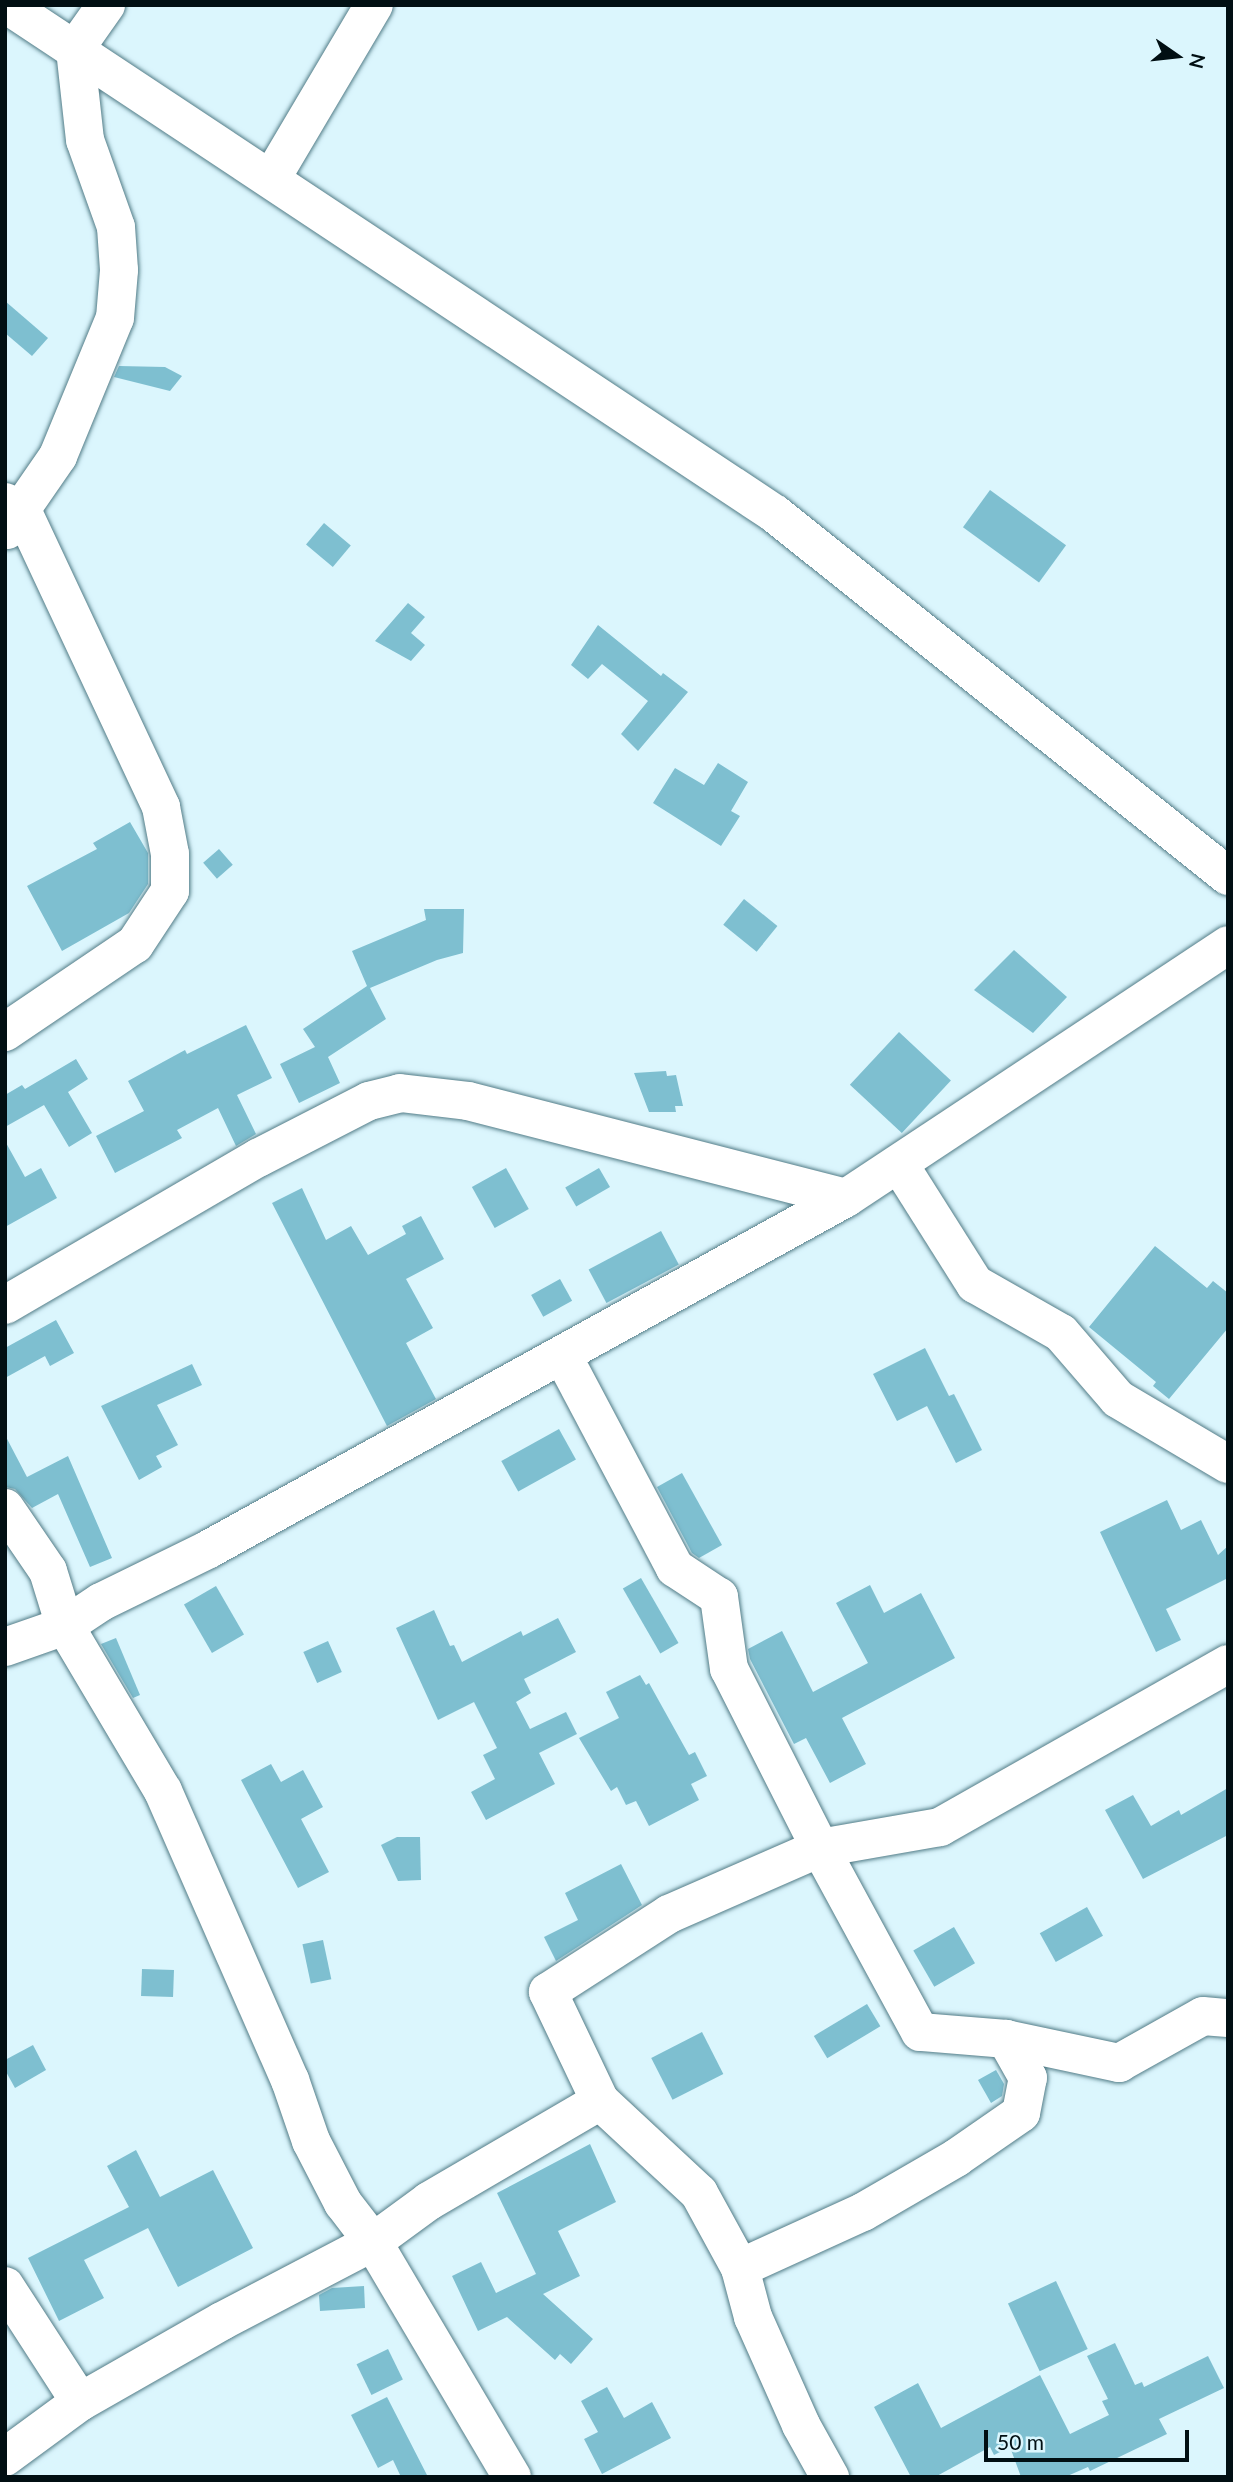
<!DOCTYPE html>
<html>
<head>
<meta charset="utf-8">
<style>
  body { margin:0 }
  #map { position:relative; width:1233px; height:2482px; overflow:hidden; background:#dbf6fd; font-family:Lato,sans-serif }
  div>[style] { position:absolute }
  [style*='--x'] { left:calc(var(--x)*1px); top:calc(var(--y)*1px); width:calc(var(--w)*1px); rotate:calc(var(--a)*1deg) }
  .building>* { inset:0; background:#7ebfd0; transform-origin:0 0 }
  .roads { filter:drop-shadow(0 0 2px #527c87) drop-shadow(0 0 2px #527c87) }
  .minor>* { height:38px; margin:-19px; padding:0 19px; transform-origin:19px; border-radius:19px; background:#fff }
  span { translate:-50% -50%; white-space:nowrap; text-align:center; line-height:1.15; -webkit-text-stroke:5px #dbf6fd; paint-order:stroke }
  .frame { position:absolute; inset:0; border:7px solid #010f13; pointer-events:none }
  .north { position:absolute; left:1142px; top:21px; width:70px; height:70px; -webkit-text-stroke:5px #dbf6fd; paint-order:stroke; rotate:104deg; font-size:19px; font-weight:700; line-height:28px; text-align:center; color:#010f13 }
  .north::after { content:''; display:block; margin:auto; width:24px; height:32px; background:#010f13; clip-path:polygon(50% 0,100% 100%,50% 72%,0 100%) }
  .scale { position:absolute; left:984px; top:2430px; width:205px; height:32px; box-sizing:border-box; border:4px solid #010f13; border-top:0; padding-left:9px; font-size:21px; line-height:24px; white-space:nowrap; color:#010f13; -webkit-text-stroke:5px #dbf6fd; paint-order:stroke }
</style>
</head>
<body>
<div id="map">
  <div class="building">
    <div style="clip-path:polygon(5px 301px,48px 338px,32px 356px,5px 333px)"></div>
    <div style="clip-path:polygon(119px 366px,165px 367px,182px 376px,170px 391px,114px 377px)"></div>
    <div style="left:990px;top:490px;width:94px;height:46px;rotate:36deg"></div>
    <div style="left:324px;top:523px;width:35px;height:28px;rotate:40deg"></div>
    <div style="clip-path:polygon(408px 603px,425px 617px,411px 633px,425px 645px,411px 661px,375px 641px)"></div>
    <div style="clip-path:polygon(598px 625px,661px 676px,663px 673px,688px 692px,638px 751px,621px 734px,648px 701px,602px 664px,588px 679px,571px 665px)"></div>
    <div style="clip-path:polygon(718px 763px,748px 782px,731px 811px,740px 816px,721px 846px,653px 803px,675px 768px,704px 785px)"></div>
    <div style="clip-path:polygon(130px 822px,148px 853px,148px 884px,129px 913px,62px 951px,27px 886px,97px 849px,93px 843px)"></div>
    <div style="left:219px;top:849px;width:21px;height:21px;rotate:49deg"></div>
    <div style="left:744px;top:899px;width:43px;height:33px;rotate:39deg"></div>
    <div style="clip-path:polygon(424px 909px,464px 909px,463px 953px,437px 960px,370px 988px,386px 1019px,328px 1057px,340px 1083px,299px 1103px,280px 1064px,315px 1047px,303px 1029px,367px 986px,352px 951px,426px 920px)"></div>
    <div style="clip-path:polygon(1014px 950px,1067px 997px,1033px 1033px,974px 990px)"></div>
    <div style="clip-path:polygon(246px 1025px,272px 1078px,237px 1095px,256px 1134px,236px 1146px,218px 1108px,177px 1130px,182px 1138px,115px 1173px,96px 1136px,144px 1111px,128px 1081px,185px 1050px,187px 1054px)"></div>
    <div style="left:899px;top:1032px;width:71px;height:72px;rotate:43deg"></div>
    <div style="clip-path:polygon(76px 1059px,88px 1079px,68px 1092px,92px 1133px,69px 1147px,44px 1105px,5px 1127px,5px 1095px,22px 1085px,25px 1089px)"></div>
    <div style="clip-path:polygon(666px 1071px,667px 1076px,676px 1075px,683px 1106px,675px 1106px,676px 1112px,649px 1112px,634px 1073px)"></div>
    <div style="clip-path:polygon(5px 1141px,25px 1177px,41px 1168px,57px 1198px,5px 1227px)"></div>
    <div style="left:506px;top:1168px;width:47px;height:39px;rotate:61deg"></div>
    <div style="left:599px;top:1168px;width:22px;height:39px;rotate:60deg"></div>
    <div style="clip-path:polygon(302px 1188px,326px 1240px,351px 1226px,368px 1255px,406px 1234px,402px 1226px,421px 1216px,444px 1259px,406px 1279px,433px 1328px,406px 1343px,436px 1399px,387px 1426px,272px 1203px)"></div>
    <div style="left:661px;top:1231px;width:38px;height:82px;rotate:62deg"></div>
    <div style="clip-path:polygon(1155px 1246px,1207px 1288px,1213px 1281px,1228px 1293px,1228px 1328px,1169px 1399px,1153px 1386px,1156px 1382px,1089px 1327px)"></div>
    <div style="left:560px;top:1279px;width:25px;height:33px;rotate:61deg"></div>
    <div style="clip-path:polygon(56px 1320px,74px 1353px,50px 1366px,45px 1356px,5px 1378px,5px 1348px)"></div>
    <div style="clip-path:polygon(925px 1348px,949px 1396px,954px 1394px,982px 1450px,956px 1463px,927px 1406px,897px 1421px,873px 1374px)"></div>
    <div style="clip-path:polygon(192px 1364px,202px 1385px,157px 1405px,178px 1445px,156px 1456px,162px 1467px,139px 1480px,101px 1406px)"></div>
    <div style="left:559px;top:1429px;width:35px;height:66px;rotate:61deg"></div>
    <div style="clip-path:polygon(5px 1435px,27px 1477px,68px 1456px,112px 1558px,90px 1567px,58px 1494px,32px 1508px,15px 1489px,6px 1487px)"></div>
    <div style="clip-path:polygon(682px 1473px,722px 1545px,699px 1558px,692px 1553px,657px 1487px)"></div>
    <div style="clip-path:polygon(1167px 1500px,1181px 1530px,1201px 1520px,1218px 1555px,1228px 1546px,1228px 1578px,1166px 1609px,1181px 1640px,1156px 1652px,1100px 1532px)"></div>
    <div style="left:641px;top:1578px;width:75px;height:21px;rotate:60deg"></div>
    <div style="clip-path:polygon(870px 1585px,884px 1613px,921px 1593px,955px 1658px,842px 1718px,866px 1764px,830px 1783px,806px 1738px,794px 1744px,750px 1659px,748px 1649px,782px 1631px,813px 1692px,868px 1663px,836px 1603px)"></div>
    <div style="left:216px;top:1586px;width:56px;height:37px;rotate:60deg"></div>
    <div style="clip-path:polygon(434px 1610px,450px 1646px,454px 1645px,462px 1662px,521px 1631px,523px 1636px,558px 1618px,576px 1652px,524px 1679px,531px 1693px,516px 1702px,530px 1729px,566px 1712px,577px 1734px,539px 1753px,555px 1784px,486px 1820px,471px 1792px,495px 1779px,483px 1755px,497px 1748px,474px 1702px,438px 1720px,396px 1628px)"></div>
    <div style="clip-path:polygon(116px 1638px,140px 1695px,133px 1698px,101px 1644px)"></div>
    <div style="left:328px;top:1641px;width:34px;height:27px;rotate:66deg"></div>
    <div style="clip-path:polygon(640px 1675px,646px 1685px,649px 1683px,689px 1755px,695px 1752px,707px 1776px,691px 1784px,699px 1800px,649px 1826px,636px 1801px,626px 1805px,617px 1787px,611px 1791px,579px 1738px,619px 1718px,606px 1692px)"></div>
    <div style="clip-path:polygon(271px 1764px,281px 1782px,303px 1770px,323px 1807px,301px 1819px,329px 1872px,298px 1888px,241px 1780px)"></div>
    <div style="clip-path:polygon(1228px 1788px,1228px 1835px,1143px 1879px,1105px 1810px,1133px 1795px,1151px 1826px,1179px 1810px,1181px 1815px)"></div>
    <div style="clip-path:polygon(397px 1837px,420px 1837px,421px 1880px,398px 1881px,381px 1845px)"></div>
    <div style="clip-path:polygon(621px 1864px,642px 1905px,556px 1961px,544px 1937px,578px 1920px,565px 1893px)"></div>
    <div style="left:1087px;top:1907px;width:33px;height:54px;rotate:61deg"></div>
    <div style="left:954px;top:1927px;width:42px;height:47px;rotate:60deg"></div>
    <div style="left:323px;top:1940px;width:40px;height:21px;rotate:78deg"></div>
    <div style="left:142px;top:1969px;width:32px;height:27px;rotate:2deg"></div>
    <div style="left:867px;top:2004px;width:26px;height:62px;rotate:59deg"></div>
    <div style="left:702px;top:2032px;width:47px;height:57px;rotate:63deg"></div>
    <div style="clip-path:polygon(33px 2045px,46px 2070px,15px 2088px,5px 2070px,5px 2060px)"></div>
    <div style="clip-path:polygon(996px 2070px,1004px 2084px,1002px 2096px,991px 2103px,978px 2080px)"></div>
    <div style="clip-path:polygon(590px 2144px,616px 2202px,558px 2231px,580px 2276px,543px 2294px,593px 2339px,571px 2364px,560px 2354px,555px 2360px,507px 2317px,478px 2331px,452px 2276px,481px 2262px,496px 2293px,536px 2274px,497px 2193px)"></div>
    <div style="clip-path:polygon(136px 2150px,160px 2197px,213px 2170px,253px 2248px,178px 2287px,148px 2228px,84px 2260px,104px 2298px,59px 2321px,28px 2258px,129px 2207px,107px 2166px)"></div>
    <div style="left:1056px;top:2281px;width:75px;height:53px;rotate:65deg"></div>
    <div style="clip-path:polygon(364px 2286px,365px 2308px,320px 2311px,319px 2295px,332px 2288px)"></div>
    <div style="clip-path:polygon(1115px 2343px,1135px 2385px,1142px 2382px,1144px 2387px,1208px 2356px,1224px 2388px,1159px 2419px,1167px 2434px,1090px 2471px,1088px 2467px,1065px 2477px,1021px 2477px,1010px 2447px,994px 2455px,990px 2447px,935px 2477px,911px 2477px,874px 2407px,918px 2383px,941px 2428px,1040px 2375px,1070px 2434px,1109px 2415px,1102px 2401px,1108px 2399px,1087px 2356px)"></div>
    <div style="left:388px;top:2349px;width:34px;height:35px;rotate:64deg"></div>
    <div style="clip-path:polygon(607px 2387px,624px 2418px,652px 2402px,671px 2438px,602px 2474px,584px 2439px,598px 2432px,581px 2401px)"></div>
    <div style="clip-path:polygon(387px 2397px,428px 2477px,401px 2477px,393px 2460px,378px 2468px,351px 2415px)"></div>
  </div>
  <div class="roads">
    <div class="minor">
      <div style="--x:7;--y:5;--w:921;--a:33.53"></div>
      <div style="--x:775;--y:514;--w:580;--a:38.63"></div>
      <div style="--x:271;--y:179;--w:202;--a:-59.4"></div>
      <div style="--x:5;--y:502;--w:19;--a:25"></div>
      <div style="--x:22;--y:510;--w:328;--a:64.9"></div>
      <div style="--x:161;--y:807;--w:48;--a:79.2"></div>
      <div style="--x:170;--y:854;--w:37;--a:90"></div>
      <div style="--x:170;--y:891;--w:64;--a:123.4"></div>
      <div style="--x:135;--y:944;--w:157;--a:145.9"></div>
      <div style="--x:7;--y:530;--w:90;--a:-55.4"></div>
      <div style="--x:58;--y:456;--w:149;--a:-67.6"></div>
      <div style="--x:115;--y:318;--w:48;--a:-85.2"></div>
      <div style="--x:119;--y:270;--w:43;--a:-94"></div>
      <div style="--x:116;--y:227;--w:92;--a:-109.6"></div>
      <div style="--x:85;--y:140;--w:92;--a:-96.3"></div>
      <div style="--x:75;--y:49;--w:54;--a:-54.8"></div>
      <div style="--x:899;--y:1164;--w:142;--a:57.7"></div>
      <div style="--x:975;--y:1284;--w:99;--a:29.7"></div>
      <div style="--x:1061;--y:1333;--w:87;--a:49.2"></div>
      <div style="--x:1118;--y:1399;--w:128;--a:30.6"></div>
      <div style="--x:5;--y:1305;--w:293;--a:-30.2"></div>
      <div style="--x:258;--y:1158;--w:125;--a:-27.2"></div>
      <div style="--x:369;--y:1101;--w:32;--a:-14"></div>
      <div style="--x:400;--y:1093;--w:68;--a:6.7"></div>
      <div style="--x:468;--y:1101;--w:390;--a:14.4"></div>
      <div style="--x:5;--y:1508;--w:76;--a:55.7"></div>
      <div style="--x:48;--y:1571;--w:58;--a:72.8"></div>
      <div style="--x:65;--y:1626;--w:43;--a:-33.7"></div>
      <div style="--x:101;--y:1602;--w:120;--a:-26.1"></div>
      <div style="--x:209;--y:1549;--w:727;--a:-28.86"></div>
      <div style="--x:846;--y:1198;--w:458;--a:-33.5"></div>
      <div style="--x:5;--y:1647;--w:64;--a:-19.3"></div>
      <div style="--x:65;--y:1626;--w:192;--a:59.3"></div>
      <div style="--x:163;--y:1791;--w:316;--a:66.3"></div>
      <div style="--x:290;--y:2080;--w:65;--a:71"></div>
      <div style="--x:311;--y:2141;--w:70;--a:62.7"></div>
      <div style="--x:343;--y:2203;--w:49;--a:52.4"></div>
      <div style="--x:373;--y:2242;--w:273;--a:59.4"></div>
      <div style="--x:1006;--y:2039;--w:86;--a:-175.3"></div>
      <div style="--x:920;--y:2032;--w:209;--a:-118.5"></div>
      <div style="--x:820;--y:1848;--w:122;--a:-9.9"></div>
      <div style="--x:940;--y:1827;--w:331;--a:-29.5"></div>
      <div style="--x:600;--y:2101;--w:135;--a:42.9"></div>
      <div style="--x:699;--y:2193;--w:85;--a:61.3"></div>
      <div style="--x:740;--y:2268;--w:51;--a:75.1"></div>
      <div style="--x:753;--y:2317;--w:118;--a:66"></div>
      <div style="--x:801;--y:2425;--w:60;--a:60.9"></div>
      <div style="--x:740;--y:2268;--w:135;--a:-24.5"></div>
      <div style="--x:863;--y:2212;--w:108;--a:-30.1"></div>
      <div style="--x:956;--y:2158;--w:79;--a:-34.7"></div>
      <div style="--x:1021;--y:2113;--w:36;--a:-79"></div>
      <div style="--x:1028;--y:2078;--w:45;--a:-119.4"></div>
      <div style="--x:1006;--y:2039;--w:116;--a:12"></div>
      <div style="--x:1119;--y:2063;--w:96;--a:-29.2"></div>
      <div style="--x:1203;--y:2016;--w:25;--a:5"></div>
      <div style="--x:5;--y:2286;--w:138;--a:57.1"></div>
      <div style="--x:5;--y:2457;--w:93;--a:-36.3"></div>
      <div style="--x:80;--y:2402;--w:163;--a:-29.7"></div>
      <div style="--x:222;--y:2321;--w:170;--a:-27.6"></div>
      <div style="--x:373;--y:2242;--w:69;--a:-36.2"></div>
      <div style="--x:429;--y:2201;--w:198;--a:-30.3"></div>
      <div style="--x:600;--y:2101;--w:121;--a:-115.5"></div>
      <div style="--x:548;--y:1992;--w:144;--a:-32.8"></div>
      <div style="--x:669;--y:1914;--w:165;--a:-23.6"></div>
      <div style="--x:820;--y:1848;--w:201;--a:-116.9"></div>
      <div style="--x:729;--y:1669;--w:73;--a:-97.9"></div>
      <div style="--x:719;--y:1597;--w:53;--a:-146.6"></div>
      <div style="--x:675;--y:1568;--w:241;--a:-117.9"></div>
    </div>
  </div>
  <div class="frame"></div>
  <div class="north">N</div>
  <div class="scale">50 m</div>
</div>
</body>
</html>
